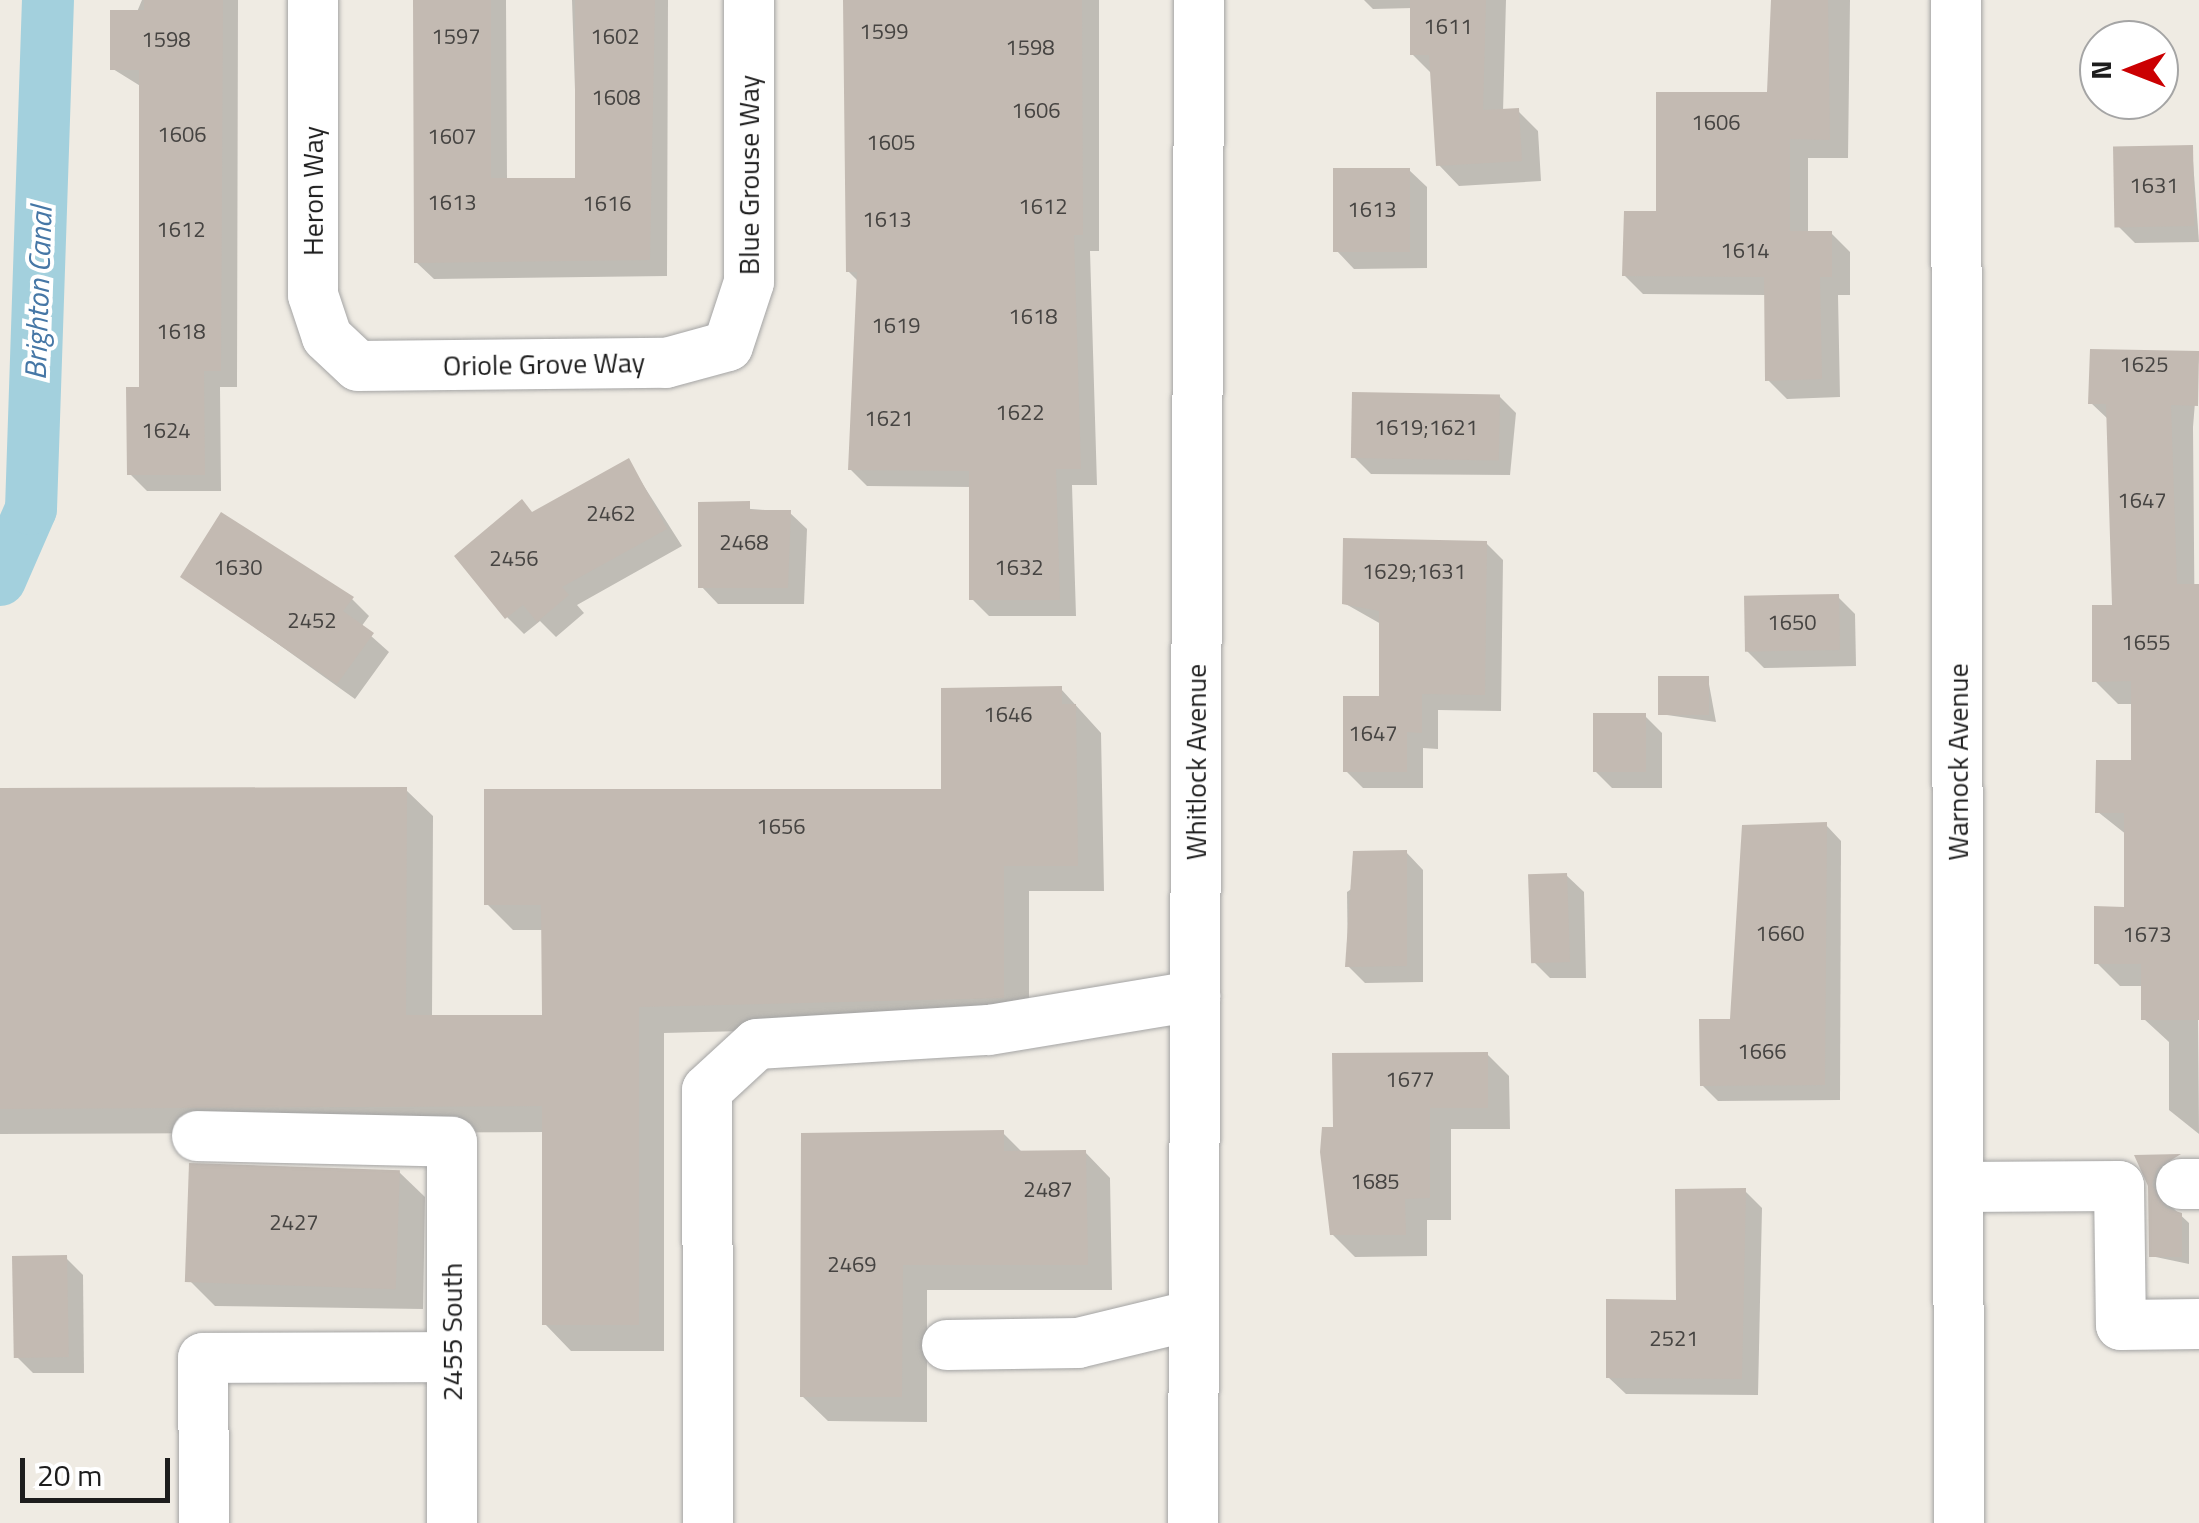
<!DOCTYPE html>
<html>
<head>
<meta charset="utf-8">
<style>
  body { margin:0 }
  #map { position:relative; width:2199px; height:1523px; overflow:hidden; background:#efebe3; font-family:"Titillium Web",sans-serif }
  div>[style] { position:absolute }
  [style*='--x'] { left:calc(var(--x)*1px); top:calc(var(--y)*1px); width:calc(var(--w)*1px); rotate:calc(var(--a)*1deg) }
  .shadow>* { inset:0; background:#0003 }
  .canal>* { height:52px; margin:-26px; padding:0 26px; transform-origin:26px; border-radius:26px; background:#a3d0dd }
  .building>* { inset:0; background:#c3bab2; transform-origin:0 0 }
  .roads { filter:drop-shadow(0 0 2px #a4a4a4) drop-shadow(0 0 2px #a4a4a4) }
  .minor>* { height:50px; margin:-25px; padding:0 25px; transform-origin:25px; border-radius:25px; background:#fff }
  span { translate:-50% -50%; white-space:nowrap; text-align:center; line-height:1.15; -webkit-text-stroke:8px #fff; paint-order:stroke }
  .number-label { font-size:22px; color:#464442 }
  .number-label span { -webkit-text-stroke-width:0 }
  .street-label { font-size:28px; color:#1d1d1d }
  .water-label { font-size:30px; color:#4677a6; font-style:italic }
  .north { position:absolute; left:2079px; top:20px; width:100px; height:100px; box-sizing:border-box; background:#fff; border:2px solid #a5a5a5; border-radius:50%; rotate:270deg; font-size:28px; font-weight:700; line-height:40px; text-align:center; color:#1d1d1d }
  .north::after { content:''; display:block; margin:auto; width:35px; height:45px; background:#cb0002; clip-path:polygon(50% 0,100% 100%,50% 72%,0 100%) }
  .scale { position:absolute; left:20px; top:1458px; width:150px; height:45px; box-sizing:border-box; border:5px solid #1d1d1d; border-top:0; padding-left:12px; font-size:30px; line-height:35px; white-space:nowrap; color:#1d1d1d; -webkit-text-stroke:8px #fff; paint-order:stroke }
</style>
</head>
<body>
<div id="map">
  <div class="shadow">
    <div style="clip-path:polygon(142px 0,238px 0,237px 387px,220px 387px,221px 491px,147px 491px,130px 474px,141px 390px,142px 87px,113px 69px)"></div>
    <div style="clip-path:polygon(415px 0,506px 0,507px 180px,578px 180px,572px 0,668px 0,667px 276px,434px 279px,416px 262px)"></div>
    <div style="clip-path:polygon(847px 0,1099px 0,1099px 251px,1090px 251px,1097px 485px,1072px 485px,1076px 616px,989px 616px,972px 599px,972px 487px,867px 486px,850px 469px,859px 282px,848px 271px)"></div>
    <div style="clip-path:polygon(1364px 0,1506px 0,1503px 112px,1518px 111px,1538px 131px,1541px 181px,1459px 186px,1439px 165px,1433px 75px,1412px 54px,1413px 8px,1373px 9px)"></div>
    <div style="clip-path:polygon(1773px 0,1850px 0,1848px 158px,1808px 158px,1808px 233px,1831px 233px,1850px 252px,1850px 295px,1838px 295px,1840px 397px,1787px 399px,1768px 380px,1766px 295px,1643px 294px,1624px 275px,1659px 214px,1769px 95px)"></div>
    <div style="clip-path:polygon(2192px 148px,2199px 242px,2135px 243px,2118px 226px)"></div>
    <div style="clip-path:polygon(1409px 170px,1427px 187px,1427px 268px,1354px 269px,1337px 251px)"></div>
    <div style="clip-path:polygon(2199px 353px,2193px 427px,2199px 1134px,2169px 1110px,2169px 1042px,2144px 1019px,2144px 986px,2120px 986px,2097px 963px,2127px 909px,2127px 835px,2098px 812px,2134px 763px,2134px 704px,2118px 704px,2095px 681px,2115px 608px,2109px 420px,2091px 403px)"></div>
    <div style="clip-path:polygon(1499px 396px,1516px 413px,1510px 475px,1371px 474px,1354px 457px)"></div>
    <div style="clip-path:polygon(628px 461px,682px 546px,577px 605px,584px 613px,556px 637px,540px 621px,524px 634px,507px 617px,533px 514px)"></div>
    <div style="clip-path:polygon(701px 505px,789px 512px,807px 529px,804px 604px,718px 604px,701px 586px)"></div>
    <div style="clip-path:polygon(1486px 543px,1503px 560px,1501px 711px,1438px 710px,1438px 749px,1423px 748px,1423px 788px,1363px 788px,1346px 771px,1381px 698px,1381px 624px,1344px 603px)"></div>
    <div style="clip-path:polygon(183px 576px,352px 599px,369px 616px,361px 627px,389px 652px,355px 699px)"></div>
    <div style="clip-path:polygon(1838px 597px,1855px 614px,1856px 666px,1764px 668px,1747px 651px)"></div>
    <div style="clip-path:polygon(1708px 679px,1716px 722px,1660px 714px)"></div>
    <div style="clip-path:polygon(1061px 689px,1101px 733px,1104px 891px,1029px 891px,1029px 1024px,664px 1033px,664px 1351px,571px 1351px,545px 1324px,545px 1132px,0 1134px,0 791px,406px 790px,433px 816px,432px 1018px,545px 1018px,544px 930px,513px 930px,487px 904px,943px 792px)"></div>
    <div style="clip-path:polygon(1645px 716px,1662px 733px,1662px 788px,1612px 788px,1595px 771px)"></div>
    <div style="clip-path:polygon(1826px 825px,1841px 841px,1840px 1100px,1718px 1101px,1702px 1085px)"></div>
    <div style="clip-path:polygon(1406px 852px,1423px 870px,1423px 982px,1365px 983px,1348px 966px,1347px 892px)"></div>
    <div style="clip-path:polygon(1566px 875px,1584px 892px,1586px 978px,1550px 978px,1533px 961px)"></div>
    <div style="clip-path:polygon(1487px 1054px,1509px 1076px,1510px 1129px,1451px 1129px,1451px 1220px,1427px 1220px,1427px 1256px,1355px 1257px,1332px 1234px,1335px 1129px)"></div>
    <div style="clip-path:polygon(1003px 1133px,1023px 1153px,1085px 1152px,1110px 1178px,1112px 1290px,927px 1290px,927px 1422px,828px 1421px,802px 1396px)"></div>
    <div style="clip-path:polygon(2138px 1157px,2187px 1163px,2159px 1195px,2189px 1223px,2189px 1264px,2151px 1256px,2150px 1185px)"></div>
    <div style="clip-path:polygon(399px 1172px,425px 1197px,423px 1309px,215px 1306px,190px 1281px)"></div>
    <div style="clip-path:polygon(1745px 1191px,1762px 1208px,1758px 1395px,1626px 1394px,1608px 1377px,1679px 1302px)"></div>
    <div style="clip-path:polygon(66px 1258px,83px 1275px,84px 1373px,33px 1373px,16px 1356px)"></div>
  </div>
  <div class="canal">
    <div style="--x:0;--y:580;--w:77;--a:-66.4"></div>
    <div style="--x:31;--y:509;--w:509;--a:-88.09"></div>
  </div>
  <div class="building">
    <div style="clip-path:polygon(144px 0,223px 0,221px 371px,204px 371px,205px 475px,127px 475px,126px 387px,139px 387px,139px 70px,110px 70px,110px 10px,144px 10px)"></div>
    <div style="clip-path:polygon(413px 0,491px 0,491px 178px,575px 178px,575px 0,655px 0,650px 260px,414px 263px)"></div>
    <div style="clip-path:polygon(843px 0,1082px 0,1083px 235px,1074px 235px,1081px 469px,1056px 469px,1060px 600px,969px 600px,969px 471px,848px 470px,857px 272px,846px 272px)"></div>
    <div style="clip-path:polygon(1410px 0,1486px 0,1483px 110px,1519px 108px,1522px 161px,1436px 166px,1429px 55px,1410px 55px)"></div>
    <div style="clip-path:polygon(1771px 0,1828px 0,1830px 140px,1790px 139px,1790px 231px,1832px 231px,1832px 277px,1820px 277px,1822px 379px,1765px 381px,1764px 277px,1622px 276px,1624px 211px,1656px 211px,1656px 92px,1767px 92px)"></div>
    <div style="left:2193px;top:145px;width:81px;height:80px;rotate:89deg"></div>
    <div style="left:1333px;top:168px;width:77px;height:84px"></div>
    <div style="clip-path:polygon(2090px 349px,2199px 351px,2198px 406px,2171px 405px,2177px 584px,2199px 584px,2199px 1020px,2141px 1020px,2141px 964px,2094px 964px,2094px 906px,2124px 907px,2124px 813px,2095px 813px,2096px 760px,2131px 760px,2131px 681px,2092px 682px,2092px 605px,2112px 605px,2106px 404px,2088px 404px)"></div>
    <div style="left:1352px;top:392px;width:148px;height:66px;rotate:1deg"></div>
    <div style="clip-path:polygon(629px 458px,667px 529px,562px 587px,569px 595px,537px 622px,523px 605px,505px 619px,454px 556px,522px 499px,532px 512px)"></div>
    <div style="clip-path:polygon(750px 501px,750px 510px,791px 510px,788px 588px,698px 588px,698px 502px)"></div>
    <div style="clip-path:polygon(221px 512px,354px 597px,343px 611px,374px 633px,337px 684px,180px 577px)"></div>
    <div style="clip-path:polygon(1343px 538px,1487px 541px,1485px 695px,1422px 694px,1422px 733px,1407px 732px,1407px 772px,1343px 772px,1343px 696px,1379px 696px,1379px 611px,1342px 604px)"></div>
    <div style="left:1839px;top:594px;width:56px;height:95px;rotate:89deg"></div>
    <div style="left:1658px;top:676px;width:51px;height:39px"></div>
    <div style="clip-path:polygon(1062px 686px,1062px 704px,1076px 704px,1078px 866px,1004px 866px,1004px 998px,639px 1007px,639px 1325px,542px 1325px,542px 1106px,0 1109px,0 788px,407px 787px,406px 1015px,542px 1015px,541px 905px,484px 905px,484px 789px,941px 789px,941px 688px)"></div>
    <div style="left:1593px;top:713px;width:53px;height:59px"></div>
    <div style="clip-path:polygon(1827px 822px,1825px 1085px,1700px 1086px,1699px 1019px,1730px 1019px,1742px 825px)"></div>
    <div style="clip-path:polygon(1407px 850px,1407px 966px,1345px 967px,1353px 851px)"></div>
    <div style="left:1567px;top:873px;width:89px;height:39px;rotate:88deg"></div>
    <div style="clip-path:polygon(1488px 1052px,1488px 1108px,1430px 1108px,1430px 1198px,1405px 1199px,1406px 1235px,1330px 1235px,1320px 1152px,1322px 1127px,1333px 1127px,1332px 1053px)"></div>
    <div style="clip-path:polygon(1004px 1130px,1004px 1151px,1086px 1150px,1088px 1265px,903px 1265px,902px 1397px,800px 1397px,801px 1133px)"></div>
    <div style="clip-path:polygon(2181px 1154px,2157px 1169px,2152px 1185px,2166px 1208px,2182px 1213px,2182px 1257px,2149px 1257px,2148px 1186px,2134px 1155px)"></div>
    <div style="left:189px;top:1163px;width:211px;height:119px;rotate:2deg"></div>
    <div style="clip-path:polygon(1746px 1188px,1742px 1379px,1606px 1378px,1606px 1299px,1676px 1300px,1675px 1189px)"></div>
    <div style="left:67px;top:1255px;width:102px;height:55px;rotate:89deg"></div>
  </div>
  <div class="roads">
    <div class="minor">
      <div style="--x:313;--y:0;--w:295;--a:90"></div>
      <div style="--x:313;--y:295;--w:44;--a:71.6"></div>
      <div style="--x:327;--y:337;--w:42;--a:43.1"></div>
      <div style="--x:358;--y:366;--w:308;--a:-0.6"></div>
      <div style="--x:666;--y:363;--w:64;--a:-15.3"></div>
      <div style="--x:728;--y:346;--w:67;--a:-71.8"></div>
      <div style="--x:749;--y:282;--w:282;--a:-90"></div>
      <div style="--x:1956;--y:0;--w:1523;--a:89.89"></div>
      <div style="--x:197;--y:1136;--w:255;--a:1.3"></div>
      <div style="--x:452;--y:1142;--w:381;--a:90"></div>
      <div style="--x:2181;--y:1184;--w:18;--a:0"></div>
      <div style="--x:1958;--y:1187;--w:161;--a:-0.4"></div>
      <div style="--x:2119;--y:1186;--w:139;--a:89.2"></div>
      <div style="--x:2121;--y:1325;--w:78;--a:-0.7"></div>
      <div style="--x:947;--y:1345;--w:131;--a:-0.9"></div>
      <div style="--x:1078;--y:1343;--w:119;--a:-13.6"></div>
      <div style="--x:204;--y:1523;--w:165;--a:-90.3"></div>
      <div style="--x:203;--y:1358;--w:249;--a:-0.2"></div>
      <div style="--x:708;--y:1523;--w:433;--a:-90.1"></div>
      <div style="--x:707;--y:1090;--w:68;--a:-42.6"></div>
      <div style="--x:757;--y:1044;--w:232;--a:-3.5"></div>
      <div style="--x:989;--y:1030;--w:209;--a:-9.4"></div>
      <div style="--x:1193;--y:1523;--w:1523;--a:-89.77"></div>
    </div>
  </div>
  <div class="number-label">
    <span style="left:1448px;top:27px">1611</span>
    <span style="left:884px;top:32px">1599</span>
    <span style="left:456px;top:37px">1597</span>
    <span style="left:615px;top:37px">1602</span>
    <span style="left:166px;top:40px">1598</span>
    <span style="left:1030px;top:48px">1598</span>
    <span style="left:616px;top:98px">1608</span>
    <span style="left:1036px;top:111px">1606</span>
    <span style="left:1716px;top:123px">1606</span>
    <span style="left:182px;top:135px">1606</span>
    <span style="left:452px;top:137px">1607</span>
    <span style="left:891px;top:143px">1605</span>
    <span style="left:2154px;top:186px">1631</span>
    <span style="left:452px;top:203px">1613</span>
    <span style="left:607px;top:204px">1616</span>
    <span style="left:1043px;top:207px">1612</span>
    <span style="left:1372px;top:210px">1613</span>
    <span style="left:887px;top:220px">1613</span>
    <span style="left:181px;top:230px">1612</span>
    <span style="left:1745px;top:251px">1614</span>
    <span style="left:1033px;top:317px">1618</span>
    <span style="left:896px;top:326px">1619</span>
    <span style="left:181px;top:332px">1618</span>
    <span style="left:2144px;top:365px">1625</span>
    <span style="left:1020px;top:413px">1622</span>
    <span style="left:889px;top:419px">1621</span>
    <span style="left:1426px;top:428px">1619;1621</span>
    <span style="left:166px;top:431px">1624</span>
    <span style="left:2142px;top:501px">1647</span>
    <span style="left:611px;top:514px">2462</span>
    <span style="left:744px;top:543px">2468</span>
    <span style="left:514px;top:559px">2456</span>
    <span style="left:238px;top:568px">1630</span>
    <span style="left:1019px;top:568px">1632</span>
    <span style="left:1414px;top:572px">1629;1631</span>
    <span style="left:312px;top:621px">2452</span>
    <span style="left:1792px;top:623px">1650</span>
    <span style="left:2146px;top:643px">1655</span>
    <span style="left:1008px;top:715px">1646</span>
    <span style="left:1373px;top:734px">1647</span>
    <span style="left:781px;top:827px">1656</span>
    <span style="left:1780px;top:934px">1660</span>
    <span style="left:2147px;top:935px">1673</span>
    <span style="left:1762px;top:1052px">1666</span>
    <span style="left:1410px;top:1080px">1677</span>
    <span style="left:1375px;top:1182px">1685</span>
    <span style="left:1048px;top:1190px">2487</span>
    <span style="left:294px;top:1223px">2427</span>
    <span style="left:852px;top:1265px">2469</span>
    <span style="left:1674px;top:1339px">2521</span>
  </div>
  <div class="street-label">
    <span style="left:749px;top:175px;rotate:-90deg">Blue Grouse Way</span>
    <span style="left:313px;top:191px;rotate:-90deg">Heron Way</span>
    <span style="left:544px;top:364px;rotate:-1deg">Oriole Grove Way</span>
    <span style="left:1196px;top:762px;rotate:-90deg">Whitlock Avenue</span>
    <span style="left:1958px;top:762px;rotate:-90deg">Warnock Avenue</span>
    <span style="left:452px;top:1332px;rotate:-90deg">2455 South</span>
  </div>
  <div class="water-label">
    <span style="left:38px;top:293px;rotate:-88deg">Brighton Canal</span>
  </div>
  <div class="north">N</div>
  <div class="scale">20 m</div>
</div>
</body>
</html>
